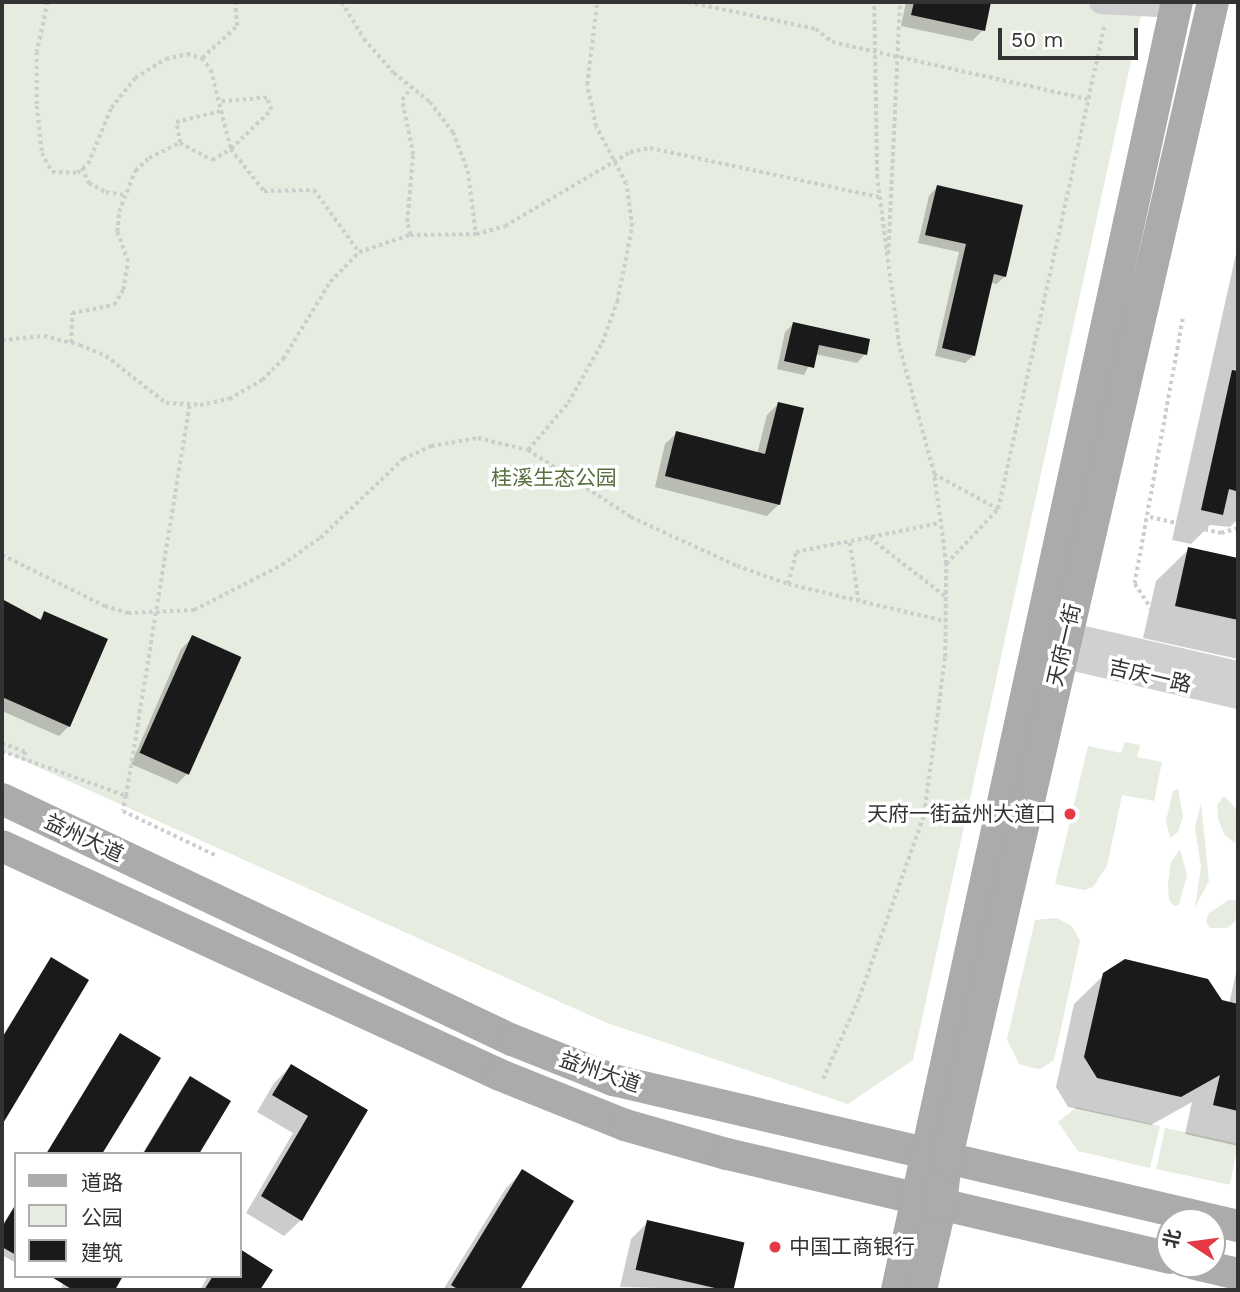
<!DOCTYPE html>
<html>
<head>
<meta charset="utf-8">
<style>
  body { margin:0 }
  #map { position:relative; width:1240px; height:1292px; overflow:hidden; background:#fff; font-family:"Work Sans","Noto Sans SC",sans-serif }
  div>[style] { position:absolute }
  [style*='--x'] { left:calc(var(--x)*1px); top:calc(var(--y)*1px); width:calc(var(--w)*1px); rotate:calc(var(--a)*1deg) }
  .green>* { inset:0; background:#e6ecdf; transform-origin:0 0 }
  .shadow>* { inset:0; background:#0003 }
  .building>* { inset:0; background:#1a1a1a; transform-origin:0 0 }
  .path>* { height:3.5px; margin-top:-1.75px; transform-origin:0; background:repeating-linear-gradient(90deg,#cdcdcd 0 3.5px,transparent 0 7px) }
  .minor>* { height:24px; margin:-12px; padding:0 12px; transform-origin:12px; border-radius:12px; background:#d0d0d0 }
  .major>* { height:32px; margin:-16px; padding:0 16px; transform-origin:16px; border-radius:16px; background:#ababab }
  .dots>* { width:19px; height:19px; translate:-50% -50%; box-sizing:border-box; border:4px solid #fff; border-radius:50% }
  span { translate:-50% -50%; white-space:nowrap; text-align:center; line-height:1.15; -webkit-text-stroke:7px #fff; paint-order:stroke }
  .park-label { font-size:21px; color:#56703f }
  .street-label { font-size:21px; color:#333 }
  .poi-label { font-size:21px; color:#333 }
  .right { translate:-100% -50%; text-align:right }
  .left { translate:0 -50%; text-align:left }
  .frame { position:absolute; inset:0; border:4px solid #333; pointer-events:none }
  .legend { position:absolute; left:14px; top:1152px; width:228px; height:126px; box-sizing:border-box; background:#fff; border:2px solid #adadad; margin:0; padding:9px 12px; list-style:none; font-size:21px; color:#333 }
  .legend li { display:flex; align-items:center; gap:14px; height:35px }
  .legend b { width:35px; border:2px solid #adadad }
  .north { position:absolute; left:1156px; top:1208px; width:70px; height:70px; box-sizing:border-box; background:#fff; border:2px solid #adadad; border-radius:50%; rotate:283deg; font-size:19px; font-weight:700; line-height:28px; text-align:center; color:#333 }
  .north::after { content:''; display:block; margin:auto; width:24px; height:32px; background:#e63946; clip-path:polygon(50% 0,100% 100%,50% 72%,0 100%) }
  .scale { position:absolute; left:998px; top:28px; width:140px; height:32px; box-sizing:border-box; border:4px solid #333; border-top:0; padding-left:9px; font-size:21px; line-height:24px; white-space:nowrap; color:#333; -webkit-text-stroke:5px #fff; paint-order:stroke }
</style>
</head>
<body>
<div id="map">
  <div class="green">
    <div style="clip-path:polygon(2px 2px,1144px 2px,913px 1060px,848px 1104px,607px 1023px,2px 751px)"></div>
    <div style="clip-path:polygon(1125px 742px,1140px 745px,1137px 757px,1162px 762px,1154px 801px,1122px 795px,1107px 866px,1093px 887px,1084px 890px,1055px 884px,1088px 746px,1121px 753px)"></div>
    <div style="clip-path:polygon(1178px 789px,1183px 816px,1178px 832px,1170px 838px,1166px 821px,1173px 791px)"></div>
    <div style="clip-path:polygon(1224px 796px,1238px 811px,1235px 843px,1224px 834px,1218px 818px,1217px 805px)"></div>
    <div style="clip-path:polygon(1201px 803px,1209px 881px,1195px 907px,1201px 867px,1195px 828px)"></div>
    <div style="clip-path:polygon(1180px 849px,1187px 875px,1179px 905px,1174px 906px,1169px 900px,1168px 883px,1171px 862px)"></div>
    <div style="clip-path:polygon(1229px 900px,1238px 900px,1235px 922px,1227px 928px,1210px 928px,1206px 921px,1209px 913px)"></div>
    <div style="clip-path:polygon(1057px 918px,1072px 926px,1080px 941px,1054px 1060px,1041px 1069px,1033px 1068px,1019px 1064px,1007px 1039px,1035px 920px)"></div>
    <div style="clip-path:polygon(1077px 1107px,1160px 1126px,1150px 1168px,1078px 1151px,1058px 1122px)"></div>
    <div style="left:1165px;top:1128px;width:75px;height:42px;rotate:12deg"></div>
  </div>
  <div class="shadow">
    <div style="clip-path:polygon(906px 2px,989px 2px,983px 30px,972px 41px,901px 26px)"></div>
    <div style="clip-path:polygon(937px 187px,1005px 276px,997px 284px,991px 283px,974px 355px,965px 363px,935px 356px,959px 252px,918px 243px,929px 196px)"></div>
    <div style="clip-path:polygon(1238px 245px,1238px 519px,1230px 527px,1210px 525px,1191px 544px,1172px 540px)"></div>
    <div style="clip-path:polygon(793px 324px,865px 354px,857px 363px,815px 354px,804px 375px,777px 369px,785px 332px)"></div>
    <div style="clip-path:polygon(778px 404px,802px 410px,778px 505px,767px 516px,655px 487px,665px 444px,677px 433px,757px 454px,767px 415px)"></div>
    <div style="clip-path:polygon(1189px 549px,1238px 560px,1238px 659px,1143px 638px,1156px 581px)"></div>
    <div style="clip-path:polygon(2px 601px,38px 621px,45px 613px,69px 726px,59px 736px,2px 711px)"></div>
    <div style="clip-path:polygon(192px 638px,188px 773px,177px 784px,131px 764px,181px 649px)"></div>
    <div style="clip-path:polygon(51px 959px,87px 981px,2px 1120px,2px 1037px)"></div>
    <div style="clip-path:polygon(1238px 964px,1238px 1146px,1185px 1134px,1192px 1102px,1151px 1125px,1068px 1107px,1056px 1087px,1074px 1004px,1104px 975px,1229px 1004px)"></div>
    <div style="clip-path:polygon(291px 1066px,365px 1110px,301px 1220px,284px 1236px,246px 1213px,293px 1133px,257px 1112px,274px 1083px)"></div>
    <div style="clip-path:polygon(191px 1078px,196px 1154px,142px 1154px,185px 1083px)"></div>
    <div style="clip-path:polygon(522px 1172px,571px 1202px,518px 1290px,443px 1290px,506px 1188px)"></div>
    <div style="clip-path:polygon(16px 1203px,16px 1263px,2px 1255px,2px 1226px)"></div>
    <div style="clip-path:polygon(648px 1222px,743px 1244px,733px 1290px,620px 1287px,631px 1239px)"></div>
    <div style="clip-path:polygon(240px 1251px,271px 1270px,258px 1290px,200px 1290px,208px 1276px,240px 1276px)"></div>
    <div style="clip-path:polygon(67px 1276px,121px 1276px,113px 1290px,60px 1290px)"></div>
  </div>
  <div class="building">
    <div style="clip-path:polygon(914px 2px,991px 2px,985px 31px,911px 15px)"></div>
    <div style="clip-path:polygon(937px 185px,1023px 205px,1006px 277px,994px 274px,975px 356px,942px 348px,966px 244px,925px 235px)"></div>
    <div style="clip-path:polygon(793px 322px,870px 339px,867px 355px,819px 345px,814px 368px,784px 361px)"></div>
    <div style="clip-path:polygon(1232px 370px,1238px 371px,1238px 479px,1236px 491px,1229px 489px,1223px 515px,1201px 510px)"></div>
    <div style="clip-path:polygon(778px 402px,804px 408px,780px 505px,665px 476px,676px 431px,765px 454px)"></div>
    <div style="clip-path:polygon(1188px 547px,1238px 558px,1238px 620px,1175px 606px)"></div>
    <div style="clip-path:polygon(2px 599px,41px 620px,44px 611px,108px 639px,70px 727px,2px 697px)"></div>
    <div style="left:192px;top:635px;width:54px;height:129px;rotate:24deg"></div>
    <div style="clip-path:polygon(51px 957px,89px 980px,2px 1125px,2px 1038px)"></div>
    <div style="clip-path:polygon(1125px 959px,1208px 979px,1222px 1000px,1238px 1004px,1238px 1111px,1213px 1105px,1220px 1075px,1181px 1097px,1097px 1078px,1084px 1057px,1103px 973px)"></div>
    <div style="clip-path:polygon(120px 1033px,161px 1058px,102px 1154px,46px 1154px)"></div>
    <div style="clip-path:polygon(291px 1064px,368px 1110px,302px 1221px,261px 1196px,308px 1116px,272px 1095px)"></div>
    <div style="clip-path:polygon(190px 1076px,231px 1101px,199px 1154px,143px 1154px)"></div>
    <div style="clip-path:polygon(522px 1169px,574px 1201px,520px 1290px,459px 1290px,451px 1285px)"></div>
    <div style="clip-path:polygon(16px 1204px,16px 1255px,2px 1247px,2px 1227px)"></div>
    <div style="left:647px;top:1220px;width:100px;height:51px;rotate:13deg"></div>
    <div style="clip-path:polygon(240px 1249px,273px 1270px,260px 1290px,204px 1290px,213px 1276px,240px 1276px)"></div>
    <div style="clip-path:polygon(50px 1276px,123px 1276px,115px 1290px,73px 1290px)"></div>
  </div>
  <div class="path">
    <div style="--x:48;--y:2;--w:51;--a:102.4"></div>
    <div style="--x:37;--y:52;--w:54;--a:90"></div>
    <div style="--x:37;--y:106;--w:47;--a:83.9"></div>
    <div style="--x:42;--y:153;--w:21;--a:62"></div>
    <div style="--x:52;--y:172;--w:25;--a:2"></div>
    <div style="--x:77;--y:173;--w:14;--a:-39"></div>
    <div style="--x:88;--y:164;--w:61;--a:-67.7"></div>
    <div style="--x:111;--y:108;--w:38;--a:-51"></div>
    <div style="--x:135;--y:78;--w:36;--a:-32"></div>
    <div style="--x:166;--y:59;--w:22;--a:-13"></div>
    <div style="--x:187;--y:54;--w:16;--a:15"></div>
    <div style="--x:202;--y:58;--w:15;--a:53"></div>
    <div style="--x:211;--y:70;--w:81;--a:75.8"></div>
    <div style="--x:231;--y:149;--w:53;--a:51.8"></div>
    <div style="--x:264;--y:191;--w:50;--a:-1.1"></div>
    <div style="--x:314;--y:190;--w:77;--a:54"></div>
    <div style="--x:342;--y:2;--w:43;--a:59.3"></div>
    <div style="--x:364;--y:39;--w:45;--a:48.6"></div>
    <div style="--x:394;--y:73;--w:46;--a:38.9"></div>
    <div style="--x:430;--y:102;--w:38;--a:53"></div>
    <div style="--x:453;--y:132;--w:42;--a:69"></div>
    <div style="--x:468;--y:171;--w:64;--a:82.8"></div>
    <div style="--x:688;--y:2;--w:131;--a:11.9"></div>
    <div style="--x:816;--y:29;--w:21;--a:39"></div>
    <div style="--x:832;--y:42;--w:262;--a:12.6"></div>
    <div style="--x:202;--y:58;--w:47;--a:-42.4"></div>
    <div style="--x:237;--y:26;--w:24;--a:-95"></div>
    <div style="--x:180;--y:143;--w:36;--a:28"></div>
    <div style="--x:212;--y:160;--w:22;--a:-30"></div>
    <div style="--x:231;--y:149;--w:56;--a:-44.3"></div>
    <div style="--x:271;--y:110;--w:13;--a:-108"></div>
    <div style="--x:267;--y:98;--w:48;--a:175.2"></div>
    <div style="--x:82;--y:168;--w:17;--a:65"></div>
    <div style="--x:89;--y:183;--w:19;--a:28"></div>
    <div style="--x:106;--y:192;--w:20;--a:9"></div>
    <div style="--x:410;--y:235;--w:13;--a:-103"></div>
    <div style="--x:407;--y:222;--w:67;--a:-84.9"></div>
    <div style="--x:413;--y:155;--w:56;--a:-101.3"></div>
    <div style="--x:402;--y:100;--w:15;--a:-53"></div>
    <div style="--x:888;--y:254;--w:252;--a:-87.3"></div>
    <div style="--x:1183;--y:319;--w:269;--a:100.3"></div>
    <div style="--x:1135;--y:584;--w:47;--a:56.3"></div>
    <div style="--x:1161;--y:623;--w:79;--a:12.4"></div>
    <div style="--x:2;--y:340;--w:42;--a:-5.4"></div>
    <div style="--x:44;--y:336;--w:37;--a:14"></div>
    <div style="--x:80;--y:345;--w:28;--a:23"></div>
    <div style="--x:106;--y:356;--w:76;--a:38.1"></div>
    <div style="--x:166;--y:403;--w:34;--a:3"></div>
    <div style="--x:200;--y:405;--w:30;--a:-12"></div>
    <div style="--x:229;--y:399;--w:38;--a:-30"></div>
    <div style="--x:262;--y:380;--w:30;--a:-45"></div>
    <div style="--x:283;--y:359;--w:90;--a:-58.6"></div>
    <div style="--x:330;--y:282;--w:42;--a:-46"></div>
    <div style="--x:359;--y:252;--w:54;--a:-18.4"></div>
    <div style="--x:410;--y:235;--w:66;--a:-0.9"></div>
    <div style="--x:476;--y:234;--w:30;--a:-15"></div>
    <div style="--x:505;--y:226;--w:145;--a:-30.6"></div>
    <div style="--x:630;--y:152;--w:20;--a:-11"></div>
    <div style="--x:650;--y:148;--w:234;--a:12.1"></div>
    <div style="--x:71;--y:343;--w:30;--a:-88"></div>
    <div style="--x:72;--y:313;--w:43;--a:-10.8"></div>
    <div style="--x:114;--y:305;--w:17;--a:-59"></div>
    <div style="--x:123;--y:290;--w:28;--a:-80"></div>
    <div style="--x:128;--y:262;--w:32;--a:-110"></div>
    <div style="--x:117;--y:232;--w:20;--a:-84"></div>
    <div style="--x:119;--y:212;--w:44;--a:-68.7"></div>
    <div style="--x:135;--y:171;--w:19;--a:-43"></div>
    <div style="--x:149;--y:158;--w:34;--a:-26"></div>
    <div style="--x:180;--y:143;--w:21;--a:-101"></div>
    <div style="--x:176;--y:122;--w:46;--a:-13.7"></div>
    <div style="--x:528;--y:450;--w:62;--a:-49.6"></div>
    <div style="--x:568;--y:403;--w:69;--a:-60.5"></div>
    <div style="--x:602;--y:343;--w:44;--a:-69.9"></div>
    <div style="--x:617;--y:302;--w:76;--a:-78.7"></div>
    <div style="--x:632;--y:227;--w:43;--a:-97.9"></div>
    <div style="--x:626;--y:184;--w:64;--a:-117.8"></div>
    <div style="--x:596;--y:127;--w:43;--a:-102.1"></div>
    <div style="--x:587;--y:85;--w:84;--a:-83.1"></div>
    <div style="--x:934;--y:474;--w:73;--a:28.7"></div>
    <div style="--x:1150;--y:517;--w:73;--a:12.7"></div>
    <div style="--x:1221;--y:533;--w:18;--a:-16"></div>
    <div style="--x:870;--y:538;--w:95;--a:37.7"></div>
    <div style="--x:850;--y:543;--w:60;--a:81.3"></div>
    <div style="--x:2;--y:555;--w:115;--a:26.3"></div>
    <div style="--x:105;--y:606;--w:24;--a:17"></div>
    <div style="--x:128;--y:613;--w:66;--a:-2.6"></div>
    <div style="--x:194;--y:610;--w:99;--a:-27.1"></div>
    <div style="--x:282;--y:565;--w:47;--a:-35.4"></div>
    <div style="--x:320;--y:538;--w:115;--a:-43.6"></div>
    <div style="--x:403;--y:459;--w:31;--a:-25"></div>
    <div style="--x:431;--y:446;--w:48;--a:-9.7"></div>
    <div style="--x:478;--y:438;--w:51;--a:13.5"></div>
    <div style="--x:528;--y:450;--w:123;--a:33"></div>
    <div style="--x:631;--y:517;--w:117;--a:24.8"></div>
    <div style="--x:737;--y:566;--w:54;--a:19.4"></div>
    <div style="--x:788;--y:584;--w:161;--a:13.3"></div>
    <div style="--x:946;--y:564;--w:76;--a:-46.6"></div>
    <div style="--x:998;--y:509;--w:497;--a:-77.6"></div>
    <div style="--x:788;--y:584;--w:33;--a:-76"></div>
    <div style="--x:796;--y:552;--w:147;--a:-11.4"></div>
    <div style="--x:2;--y:743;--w:25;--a:21"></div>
    <div style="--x:25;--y:752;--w:8;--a:83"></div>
    <div style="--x:2;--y:751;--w:132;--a:19.9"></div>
    <div style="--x:126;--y:796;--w:15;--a:101"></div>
    <div style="--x:123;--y:811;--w:102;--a:25.6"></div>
    <div style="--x:126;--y:796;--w:396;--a:-80.8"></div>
    <div style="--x:823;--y:1079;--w:89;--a:-66"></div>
    <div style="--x:859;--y:998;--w:195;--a:-70.5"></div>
    <div style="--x:924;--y:814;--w:158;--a:-82.4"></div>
    <div style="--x:945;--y:657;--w:93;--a:-89.4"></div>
    <div style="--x:946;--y:564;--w:91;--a:-97.6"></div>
    <div style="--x:934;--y:474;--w:133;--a:-105.3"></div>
    <div style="--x:899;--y:346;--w:169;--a:-97.5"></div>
    <div style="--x:877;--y:178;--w:176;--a:-91"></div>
  </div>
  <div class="minor">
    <div style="--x:1101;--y:2;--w:75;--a:3.1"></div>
    <div style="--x:1066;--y:634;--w:176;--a:12.8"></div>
    <div style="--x:1061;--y:656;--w:182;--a:13"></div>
  </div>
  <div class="major">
    <div style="--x:2;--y:799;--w:564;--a:25.29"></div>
    <div style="--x:512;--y:1040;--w:109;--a:21.6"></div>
    <div style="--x:613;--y:1080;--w:642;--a:13.15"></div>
    <div style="--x:2;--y:846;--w:548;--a:24.69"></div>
    <div style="--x:500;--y:1075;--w:135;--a:21.8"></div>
    <div style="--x:625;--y:1125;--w:106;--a:15.9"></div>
    <div style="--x:727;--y:1154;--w:455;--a:13.2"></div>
    <div style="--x:1195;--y:1264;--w:44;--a:13.1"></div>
    <div style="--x:897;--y:1290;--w:1318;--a:-77.74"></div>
    <div style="--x:921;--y:1290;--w:87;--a:-76.8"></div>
    <div style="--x:941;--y:1205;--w:44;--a:-83.5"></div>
    <div style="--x:946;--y:1161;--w:1189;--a:-77.03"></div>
  </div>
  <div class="dots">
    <div style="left:1070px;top:814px;background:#e63946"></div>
    <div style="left:775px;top:1247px;background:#e63946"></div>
  </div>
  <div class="park-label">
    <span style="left:554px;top:478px">桂溪生态公园</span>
  </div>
  <div class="street-label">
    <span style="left:1064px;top:645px;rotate:-77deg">天府一街</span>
    <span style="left:1150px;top:676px;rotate:13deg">吉庆一路</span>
    <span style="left:84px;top:838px;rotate:25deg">益州大道</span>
    <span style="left:600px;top:1072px;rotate:19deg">益州大道</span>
  </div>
  <div class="poi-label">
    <span class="right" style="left:1056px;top:814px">天府一街益州大道口</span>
    <span class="left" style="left:789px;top:1247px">中国工商银行</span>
  </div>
  <div class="frame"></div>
  <ul class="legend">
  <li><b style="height:9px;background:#ababab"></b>道路</li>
  <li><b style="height:19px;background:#e6ecdf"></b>公园</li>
  <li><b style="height:19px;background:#1a1a1a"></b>建筑</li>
  </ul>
  <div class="north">北</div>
  <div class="scale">50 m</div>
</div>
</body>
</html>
